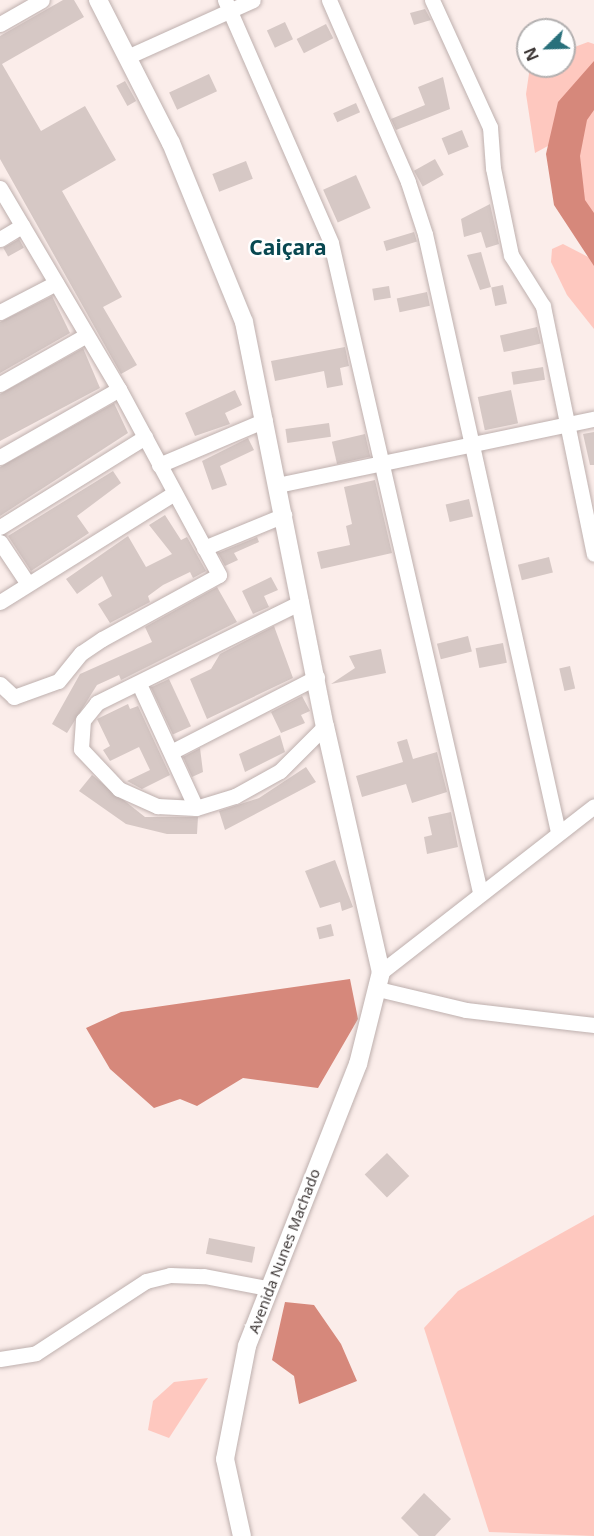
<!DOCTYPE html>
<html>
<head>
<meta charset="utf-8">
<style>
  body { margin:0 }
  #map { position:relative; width:594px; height:1536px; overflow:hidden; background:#fbedea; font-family:"Noto Sans",sans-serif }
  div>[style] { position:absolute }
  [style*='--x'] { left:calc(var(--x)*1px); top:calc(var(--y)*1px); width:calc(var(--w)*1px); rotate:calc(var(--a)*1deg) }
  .green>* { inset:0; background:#fec8bf }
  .water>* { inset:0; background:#d6887b }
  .building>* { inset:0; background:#d6c8c5; transform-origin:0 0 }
  .roads { filter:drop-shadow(0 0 2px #beb0ae) drop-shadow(0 0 2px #beb0ae) }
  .minor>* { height:15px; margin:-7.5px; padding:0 7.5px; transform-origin:7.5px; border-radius:7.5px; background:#fff }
  .major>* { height:18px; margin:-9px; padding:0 9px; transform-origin:9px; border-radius:9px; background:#fff }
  span { translate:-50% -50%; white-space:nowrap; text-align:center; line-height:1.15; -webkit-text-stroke:5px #fff; paint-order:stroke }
  .street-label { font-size:15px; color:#403a39 }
  .district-label { font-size:21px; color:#094851; font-weight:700 }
  .north { position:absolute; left:516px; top:18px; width:60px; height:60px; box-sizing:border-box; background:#fff; border:2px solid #b3b0b0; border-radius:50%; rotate:247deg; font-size:16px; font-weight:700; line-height:24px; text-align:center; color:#403a39 }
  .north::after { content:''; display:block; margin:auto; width:21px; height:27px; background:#28707b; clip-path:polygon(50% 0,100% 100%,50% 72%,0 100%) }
</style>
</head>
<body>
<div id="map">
  <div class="green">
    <div style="clip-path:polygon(588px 42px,594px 44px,594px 234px,557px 141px,535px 153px,526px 94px,530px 67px,564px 66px,564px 51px)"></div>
    <div style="clip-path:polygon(563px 244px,594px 260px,594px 329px,567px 295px,551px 262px,552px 249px)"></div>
    <div style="clip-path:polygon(594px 1215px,594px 1536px,489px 1532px,424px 1328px,458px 1291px)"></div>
    <div style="clip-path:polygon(208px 1378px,169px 1438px,148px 1430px,153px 1401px,174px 1382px)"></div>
  </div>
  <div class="water">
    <div style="clip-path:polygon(594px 61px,594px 110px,587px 120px,580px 156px,585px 200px,594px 213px,594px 266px,554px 205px,546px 154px,558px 102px)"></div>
    <div style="clip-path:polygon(350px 979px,358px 1019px,318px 1088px,243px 1078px,197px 1106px,180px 1099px,154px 1108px,110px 1069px,86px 1028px,121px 1012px)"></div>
    <div style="clip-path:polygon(285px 1302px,314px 1305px,341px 1344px,357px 1381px,299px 1404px,294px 1376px,272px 1360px)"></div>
  </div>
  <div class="building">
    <div style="clip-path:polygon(63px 0,74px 0,84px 17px,2px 64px,41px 131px,85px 106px,116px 160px,62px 191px,122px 297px,103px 307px,137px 365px,121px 374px,0 159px,0 36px)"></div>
    <div style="clip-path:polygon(425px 9px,431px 20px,414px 25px,410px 13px)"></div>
    <div style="left:285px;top:22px;width:19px;height:20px;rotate:65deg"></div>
    <div style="left:326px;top:24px;width:16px;height:33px;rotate:63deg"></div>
    <div style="left:209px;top:74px;width:19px;height:44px;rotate:65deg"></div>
    <div style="clip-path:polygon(443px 77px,450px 109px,396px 130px,391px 119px,425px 105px,418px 87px)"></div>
    <div style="left:125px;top:81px;width:23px;height:10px;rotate:61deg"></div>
    <div style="left:356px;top:103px;width:10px;height:25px;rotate:66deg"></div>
    <div style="left:462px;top:130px;width:18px;height:22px;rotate:68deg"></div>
    <div style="left:435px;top:159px;width:18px;height:24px;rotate:61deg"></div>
    <div style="left:246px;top:161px;width:19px;height:36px;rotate:69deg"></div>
    <div style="left:356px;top:175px;width:36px;height:36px;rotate:66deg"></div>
    <div style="clip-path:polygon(490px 204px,499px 244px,486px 248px,481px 232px,464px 237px,461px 219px)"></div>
    <div style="left:414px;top:232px;width:10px;height:32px;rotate:73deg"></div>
    <div style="left:19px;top:239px;width:10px;height:18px;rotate:61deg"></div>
    <div style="clip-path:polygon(481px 252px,491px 287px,480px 290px,467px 255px)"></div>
    <div style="left:503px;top:285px;width:19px;height:12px;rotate:78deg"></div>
    <div style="left:389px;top:286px;width:12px;height:17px;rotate:81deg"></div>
    <div style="left:427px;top:292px;width:14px;height:31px;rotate:78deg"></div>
    <div style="clip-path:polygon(52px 296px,70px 333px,0 373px,0 322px)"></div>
    <div style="left:537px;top:327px;width:17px;height:38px;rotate:77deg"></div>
    <div style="clip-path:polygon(345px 347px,349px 366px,340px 368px,343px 385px,327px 388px,324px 371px,275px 381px,271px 361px)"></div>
    <div style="clip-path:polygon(83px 348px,100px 388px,0 441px,0 394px)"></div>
    <div style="left:543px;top:367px;width:13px;height:32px;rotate:81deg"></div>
    <div style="clip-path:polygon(235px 390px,242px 405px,225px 413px,230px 424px,195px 436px,185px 413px)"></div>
    <div style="left:511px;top:390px;width:34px;height:34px;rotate:78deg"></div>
    <div style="clip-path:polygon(114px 403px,128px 433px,0 516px,0 467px)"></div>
    <div style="left:329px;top:423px;width:14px;height:44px;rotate:82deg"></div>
    <div style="clip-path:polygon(594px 432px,594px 465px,590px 465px,583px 434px)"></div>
    <div style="left:365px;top:434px;width:23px;height:34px;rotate:77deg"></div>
    <div style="clip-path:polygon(248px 438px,254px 450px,220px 466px,227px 485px,212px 490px,202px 461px)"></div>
    <div style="clip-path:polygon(113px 471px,121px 483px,77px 516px,89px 533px,31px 571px,8px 536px)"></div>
    <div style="clip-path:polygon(375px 480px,392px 553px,321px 569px,317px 552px,350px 545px,346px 526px,352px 524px,344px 487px)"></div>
    <div style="left:469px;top:499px;width:18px;height:24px;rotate:77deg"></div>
    <div style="clip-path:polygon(165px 515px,181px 540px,187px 537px,206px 571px,193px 578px,190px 572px,163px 585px,148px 596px,150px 602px,110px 623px,98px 604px,112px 596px,102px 576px,77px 594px,66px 579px,128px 536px,146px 567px,172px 554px,149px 525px)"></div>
    <div style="clip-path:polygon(257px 537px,259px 542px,234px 553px,238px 560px,225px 566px,218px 553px)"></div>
    <div style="left:549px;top:557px;width:16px;height:32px;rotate:76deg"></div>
    <div style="clip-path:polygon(271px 577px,278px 590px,264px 596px,269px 607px,253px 614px,242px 591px)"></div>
    <div style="clip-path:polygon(217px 587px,237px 622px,121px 680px,119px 675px,97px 685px,67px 733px,52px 724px,80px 674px,152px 642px,145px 627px)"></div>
    <div style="clip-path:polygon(274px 626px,293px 678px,207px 719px,190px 679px,211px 669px,220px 654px)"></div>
    <div style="left:468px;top:636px;width:16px;height:32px;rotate:76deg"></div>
    <div style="left:503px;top:643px;width:20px;height:28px;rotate:79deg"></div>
    <div style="clip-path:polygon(381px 649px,386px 673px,331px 684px,355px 668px,349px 656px)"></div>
    <div style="left:570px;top:666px;width:23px;height:11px;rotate:77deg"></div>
    <div style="left:169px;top:679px;width:52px;height:20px;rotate:65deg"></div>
    <div style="clip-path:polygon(302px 696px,310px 711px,301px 715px,305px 723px,281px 733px,271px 712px)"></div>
    <div style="clip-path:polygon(128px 704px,130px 709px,138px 706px,170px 775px,142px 789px,127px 781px,150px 770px,139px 747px,110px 761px,103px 750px,110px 746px,97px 719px)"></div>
    <div style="clip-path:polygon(280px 735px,285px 752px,245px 772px,239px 754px)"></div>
    <div style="clip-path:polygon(407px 739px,413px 759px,437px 752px,447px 792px,412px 803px,406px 784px,362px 797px,356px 776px,403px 762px,397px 742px)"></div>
    <div style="clip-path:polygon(200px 748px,203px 772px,192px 777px,183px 757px)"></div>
    <div style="clip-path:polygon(306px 767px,316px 782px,225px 830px,219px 811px,259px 798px)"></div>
    <div style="clip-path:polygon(92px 775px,145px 817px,198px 817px,197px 834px,167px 834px,126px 824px,79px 791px)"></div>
    <div style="clip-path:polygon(451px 812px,458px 847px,427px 854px,424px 837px,432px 835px,428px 817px)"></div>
    <div style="clip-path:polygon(335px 860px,353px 907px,342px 911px,340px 902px,320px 908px,305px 871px)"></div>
    <div style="left:331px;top:924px;width:12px;height:15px;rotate:76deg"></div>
    <div style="left:387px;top:1153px;width:32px;height:31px;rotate:46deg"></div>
    <div style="left:209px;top:1238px;width:47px;height:16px;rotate:11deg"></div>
    <div style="clip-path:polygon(424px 1493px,451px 1519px,435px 1536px,419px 1536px,401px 1518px)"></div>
  </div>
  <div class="roads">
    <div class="minor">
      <div style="--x:225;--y:0;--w:265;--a:66.4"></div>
      <div style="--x:331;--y:243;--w:666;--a:77.07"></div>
      <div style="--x:329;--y:0;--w:198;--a:66.5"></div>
      <div style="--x:408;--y:182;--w:55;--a:71.9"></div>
      <div style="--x:425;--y:234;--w:613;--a:77.46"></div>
      <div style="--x:432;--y:0;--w:140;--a:65.5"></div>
      <div style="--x:490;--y:127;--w:41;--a:85.8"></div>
      <div style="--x:493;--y:168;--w:89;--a:78.3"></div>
      <div style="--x:511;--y:255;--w:60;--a:57.9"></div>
      <div style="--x:543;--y:306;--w:253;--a:78.4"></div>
      <div style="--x:0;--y:24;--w:48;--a:-29.7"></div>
      <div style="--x:127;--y:57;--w:138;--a:-24.3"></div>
      <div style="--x:0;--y:188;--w:234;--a:59.4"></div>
      <div style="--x:119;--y:389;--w:211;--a:61.7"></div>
      <div style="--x:219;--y:575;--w:133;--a:151.3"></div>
      <div style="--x:102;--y:639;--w:25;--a:146"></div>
      <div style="--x:81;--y:653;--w:36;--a:129"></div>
      <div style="--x:58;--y:681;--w:47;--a:160"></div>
      <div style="--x:14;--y:697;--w:19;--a:-137"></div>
      <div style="--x:0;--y:239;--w:26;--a:-31"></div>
      <div style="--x:0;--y:312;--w:63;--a:-27.4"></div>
      <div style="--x:0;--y:384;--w:98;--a:-29.5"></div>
      <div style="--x:0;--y:457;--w:137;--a:-29.7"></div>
      <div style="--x:159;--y:465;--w:115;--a:-23"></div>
      <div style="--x:277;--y:485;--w:324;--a:-11.8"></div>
      <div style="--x:0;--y:527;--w:171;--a:-31.8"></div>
      <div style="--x:0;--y:542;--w:50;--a:56.3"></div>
      <div style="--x:204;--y:548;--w:87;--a:-22.4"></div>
      <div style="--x:0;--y:602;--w:204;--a:-32"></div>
      <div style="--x:301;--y:602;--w:228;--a:153.7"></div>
      <div style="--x:97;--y:703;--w:22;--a:129"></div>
      <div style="--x:83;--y:720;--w:29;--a:94"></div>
      <div style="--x:81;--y:749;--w:55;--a:46.5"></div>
      <div style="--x:119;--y:789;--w:42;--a:24.1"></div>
      <div style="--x:157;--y:806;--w:39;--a:3"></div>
      <div style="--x:196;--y:808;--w:41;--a:-17.1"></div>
      <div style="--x:235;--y:796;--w:51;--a:-29.1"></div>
      <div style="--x:280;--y:771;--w:64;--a:-45"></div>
      <div style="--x:139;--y:684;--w:136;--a:65.3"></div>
      <div style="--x:173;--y:751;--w:162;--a:-27.2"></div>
      <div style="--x:381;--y:972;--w:270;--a:-37.9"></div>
      <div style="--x:378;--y:989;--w:90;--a:13.4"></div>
      <div style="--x:466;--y:1010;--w:129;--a:6.7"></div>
      <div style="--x:0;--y:1359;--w:36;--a:-9"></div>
      <div style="--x:36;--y:1353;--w:131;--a:-33.2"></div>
      <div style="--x:146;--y:1281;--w:25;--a:-14"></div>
      <div style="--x:170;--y:1275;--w:34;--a:2"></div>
      <div style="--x:204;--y:1276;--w:64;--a:10.8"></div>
    </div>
    <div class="major">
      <div style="--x:98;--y:0;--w:161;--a:63"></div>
      <div style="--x:171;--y:143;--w:193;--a:67.8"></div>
      <div style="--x:244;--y:322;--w:412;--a:78.7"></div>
      <div style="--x:325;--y:726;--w:252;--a:77.2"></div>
      <div style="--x:381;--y:972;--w:95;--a:104"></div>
      <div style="--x:358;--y:1064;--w:303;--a:111.5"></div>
      <div style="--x:247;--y:1346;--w:115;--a:101"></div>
      <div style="--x:225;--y:1459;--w:79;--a:77.6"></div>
    </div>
  </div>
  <div class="street-label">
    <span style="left:284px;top:1251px;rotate:-69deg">Avenida Nunes Machado</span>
  </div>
  <div class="district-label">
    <span style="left:288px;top:247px">Caiçara</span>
  </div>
  <div class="north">N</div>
</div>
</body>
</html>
